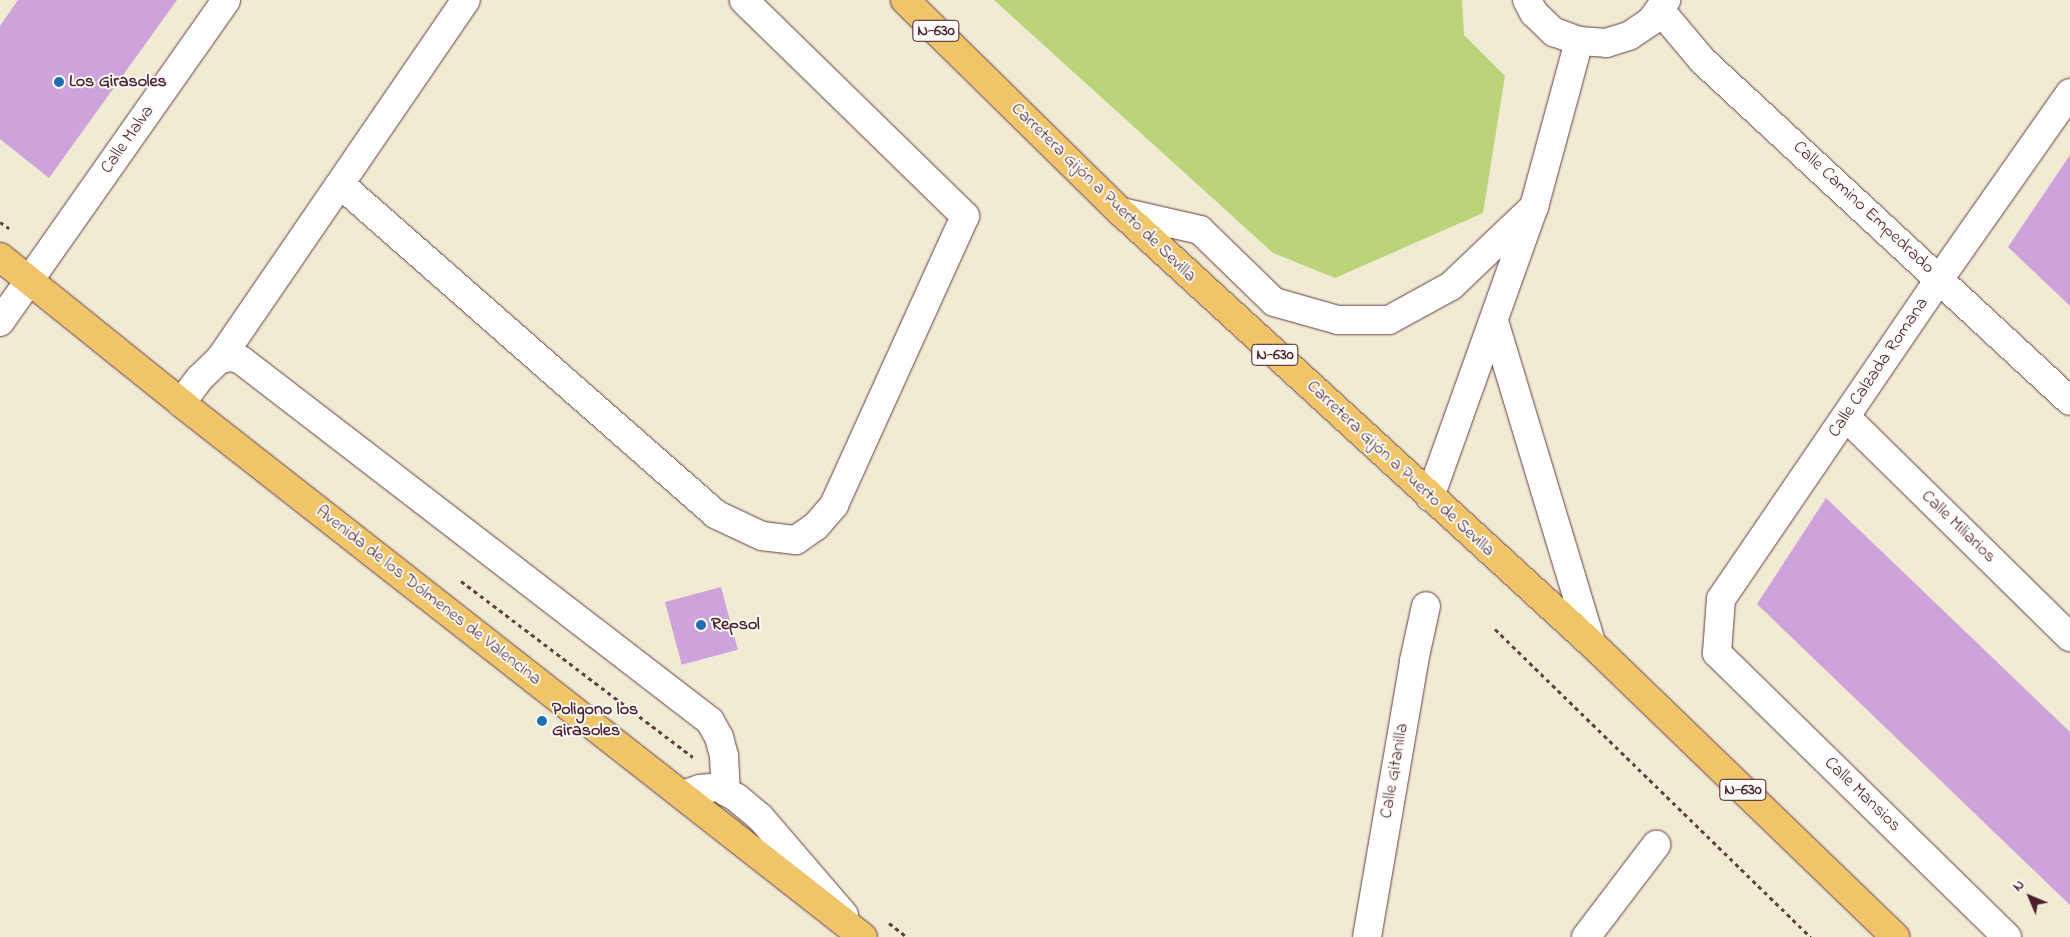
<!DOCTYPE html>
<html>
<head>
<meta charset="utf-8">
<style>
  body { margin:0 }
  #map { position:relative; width:2070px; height:937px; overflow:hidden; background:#f2ebd4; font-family:"Indie Flower",sans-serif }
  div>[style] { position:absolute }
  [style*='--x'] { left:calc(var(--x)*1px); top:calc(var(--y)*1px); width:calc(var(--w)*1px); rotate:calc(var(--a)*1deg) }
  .green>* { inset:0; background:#bcd479 }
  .building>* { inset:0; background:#cea2da; transform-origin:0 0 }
  .path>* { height:3px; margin-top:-1.5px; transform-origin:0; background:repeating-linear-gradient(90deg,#633e44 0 4px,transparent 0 8px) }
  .roads { filter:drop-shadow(0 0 1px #633e44) drop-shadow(0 0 1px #633e44) }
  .minor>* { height:28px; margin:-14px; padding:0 14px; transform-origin:14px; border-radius:14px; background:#fff }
  .major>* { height:28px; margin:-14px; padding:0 14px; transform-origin:14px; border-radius:14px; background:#f0c469 }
  .highway>* { height:28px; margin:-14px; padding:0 14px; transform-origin:14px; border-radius:14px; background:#f0c469 }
  .dots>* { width:14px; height:14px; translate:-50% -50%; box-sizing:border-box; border:2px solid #fdfcf7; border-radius:50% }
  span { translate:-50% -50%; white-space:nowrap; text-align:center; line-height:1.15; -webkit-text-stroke:4px #fdfcf7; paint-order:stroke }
  .shield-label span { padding:1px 4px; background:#fdfcf7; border:1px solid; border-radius:4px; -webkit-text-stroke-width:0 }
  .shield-label { font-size:16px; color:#4a1f2b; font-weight:700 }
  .poi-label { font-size:18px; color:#4a1f2b; font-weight:700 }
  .left { translate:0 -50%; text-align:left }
  .street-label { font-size:18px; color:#4a1f2b }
  .north { position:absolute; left:2005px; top:872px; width:50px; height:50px; -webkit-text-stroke:4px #fdfcf7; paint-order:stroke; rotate:315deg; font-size:14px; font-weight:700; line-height:20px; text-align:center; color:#4a1f2b }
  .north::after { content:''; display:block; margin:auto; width:18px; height:22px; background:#4a1f2b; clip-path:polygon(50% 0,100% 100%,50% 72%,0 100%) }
</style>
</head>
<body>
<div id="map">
  <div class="green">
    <div style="clip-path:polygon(994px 0,1462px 0,1464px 35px,1505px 76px,1483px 213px,1335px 278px,1273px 253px)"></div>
  </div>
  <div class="building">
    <div style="clip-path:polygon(18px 0,177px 0,49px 178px,0 139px,0 26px)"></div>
    <div style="clip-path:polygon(2070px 155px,2070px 306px,2008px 247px)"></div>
    <div style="clip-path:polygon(1826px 498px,2070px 732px,2070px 905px,1757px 604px)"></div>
    <div style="left:721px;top:587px;width:65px;height:58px;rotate:75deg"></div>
  </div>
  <div class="path">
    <div style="--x:0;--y:222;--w:11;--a:34"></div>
    <div style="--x:461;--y:581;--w:291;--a:37.2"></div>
    <div style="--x:1495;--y:629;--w:441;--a:44.3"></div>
    <div style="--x:889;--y:923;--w:23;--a:38"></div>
  </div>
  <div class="roads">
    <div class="minor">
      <div style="--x:1527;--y:0;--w:15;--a:62"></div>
      <div style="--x:1534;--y:13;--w:28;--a:44"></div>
      <div style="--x:1554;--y:32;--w:27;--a:20"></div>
      <div style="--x:1579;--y:41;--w:27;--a:4"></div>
      <div style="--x:1606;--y:43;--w:24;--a:-17"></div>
      <div style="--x:1629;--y:36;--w:27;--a:-34"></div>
      <div style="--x:1651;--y:21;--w:26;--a:-54"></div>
      <div style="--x:1660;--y:10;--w:67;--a:49.9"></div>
      <div style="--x:1703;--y:61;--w:500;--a:42.81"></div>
      <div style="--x:340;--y:184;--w:500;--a:41.3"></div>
      <div style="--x:715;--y:514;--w:52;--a:25.1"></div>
      <div style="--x:762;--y:536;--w:34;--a:7"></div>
      <div style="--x:796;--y:540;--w:24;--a:-35"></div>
      <div style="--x:816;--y:526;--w:28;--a:-49"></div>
      <div style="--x:834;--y:505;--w:317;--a:-65.6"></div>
      <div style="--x:965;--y:216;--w:309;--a:-135.7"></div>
      <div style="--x:1121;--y:212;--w:81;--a:12.8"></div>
      <div style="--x:1200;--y:230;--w:103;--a:44.2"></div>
      <div style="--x:1274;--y:302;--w:66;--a:15.7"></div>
      <div style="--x:1338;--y:320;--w:51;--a:0"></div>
      <div style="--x:1389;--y:320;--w:71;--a:-28.7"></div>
      <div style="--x:1451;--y:286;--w:115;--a:-43.6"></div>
      <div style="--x:1494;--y:321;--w:336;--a:73.2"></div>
      <div style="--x:0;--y:322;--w:393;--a:-54.9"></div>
      <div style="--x:220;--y:359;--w:435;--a:-55.6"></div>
      <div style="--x:181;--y:403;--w:31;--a:-53"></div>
      <div style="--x:200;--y:378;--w:28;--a:-44"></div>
      <div style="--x:220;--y:359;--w:13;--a:-9"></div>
      <div style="--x:233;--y:357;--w:9;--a:21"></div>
      <div style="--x:241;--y:360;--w:592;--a:37.59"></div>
      <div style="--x:710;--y:721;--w:18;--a:61"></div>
      <div style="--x:719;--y:737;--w:20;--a:75"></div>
      <div style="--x:724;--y:756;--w:36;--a:87"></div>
      <div style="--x:1846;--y:417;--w:314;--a:44.5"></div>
      <div style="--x:1430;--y:497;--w:308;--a:-70.3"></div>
      <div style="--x:1534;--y:207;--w:172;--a:-74.8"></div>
      <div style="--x:682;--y:795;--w:19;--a:-18"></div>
      <div style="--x:700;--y:789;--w:18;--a:-6"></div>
      <div style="--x:718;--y:787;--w:22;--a:30"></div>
      <div style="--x:737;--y:798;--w:30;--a:40"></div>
      <div style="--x:760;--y:817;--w:129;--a:49.4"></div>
      <div style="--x:1367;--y:937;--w:280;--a:-80.3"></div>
      <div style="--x:1414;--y:661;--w:56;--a:-77.7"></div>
      <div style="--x:1586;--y:937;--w:116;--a:-52.7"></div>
      <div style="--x:2007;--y:937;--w:406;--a:-135.6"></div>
      <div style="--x:1717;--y:653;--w:54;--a:-85.8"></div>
      <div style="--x:1721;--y:599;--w:389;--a:-55.7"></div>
      <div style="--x:1940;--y:278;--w:226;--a:-54.9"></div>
    </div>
    <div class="major">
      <div style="--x:0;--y:257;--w:238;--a:38.8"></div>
      <div style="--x:185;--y:406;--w:861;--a:38.07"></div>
    </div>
    <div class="highway">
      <div style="--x:905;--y:0;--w:303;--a:44.5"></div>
      <div style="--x:1121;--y:212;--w:638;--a:42.52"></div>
      <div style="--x:1591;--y:643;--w:423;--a:44"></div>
    </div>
  </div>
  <div class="dots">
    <div style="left:59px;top:82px;background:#1f6fb2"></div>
    <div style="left:701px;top:625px;background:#1f6fb2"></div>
    <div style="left:542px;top:721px;background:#1f6fb2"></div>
  </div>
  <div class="shield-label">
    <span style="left:936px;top:31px">N-630</span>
    <span style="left:1275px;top:355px">N-630</span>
    <span style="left:1743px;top:790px">N-630</span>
  </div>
  <div class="poi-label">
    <span class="left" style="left:69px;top:82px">Los Girasoles</span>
    <span class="left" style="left:711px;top:625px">Repsol</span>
    <span class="left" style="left:552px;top:721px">Poligono los<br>Girasoles</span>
  </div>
  <div class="street-label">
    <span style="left:128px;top:140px;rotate:-55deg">Calle Malva</span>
    <span style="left:1103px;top:193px;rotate:44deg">Carretera Gijón a Puerto de Sevilla</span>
    <span style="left:1863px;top:208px;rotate:43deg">Calle Camino Empedrado</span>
    <span style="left:1879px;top:368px;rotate:-56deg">Calle Calzada Romana</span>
    <span style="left:1400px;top:469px;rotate:43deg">Carretera Gijón a Puerto de Sevilla</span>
    <span style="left:1958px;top:527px;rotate:44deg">Calle Miliarios</span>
    <span style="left:428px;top:596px;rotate:38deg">Avenida de los Dólmenes de Valencina</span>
    <span style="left:1395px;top:771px;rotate:-80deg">Calle Gitanilla</span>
    <span style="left:1862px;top:795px;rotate:44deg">Calle Mansios</span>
  </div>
  <div class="north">N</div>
</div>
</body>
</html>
